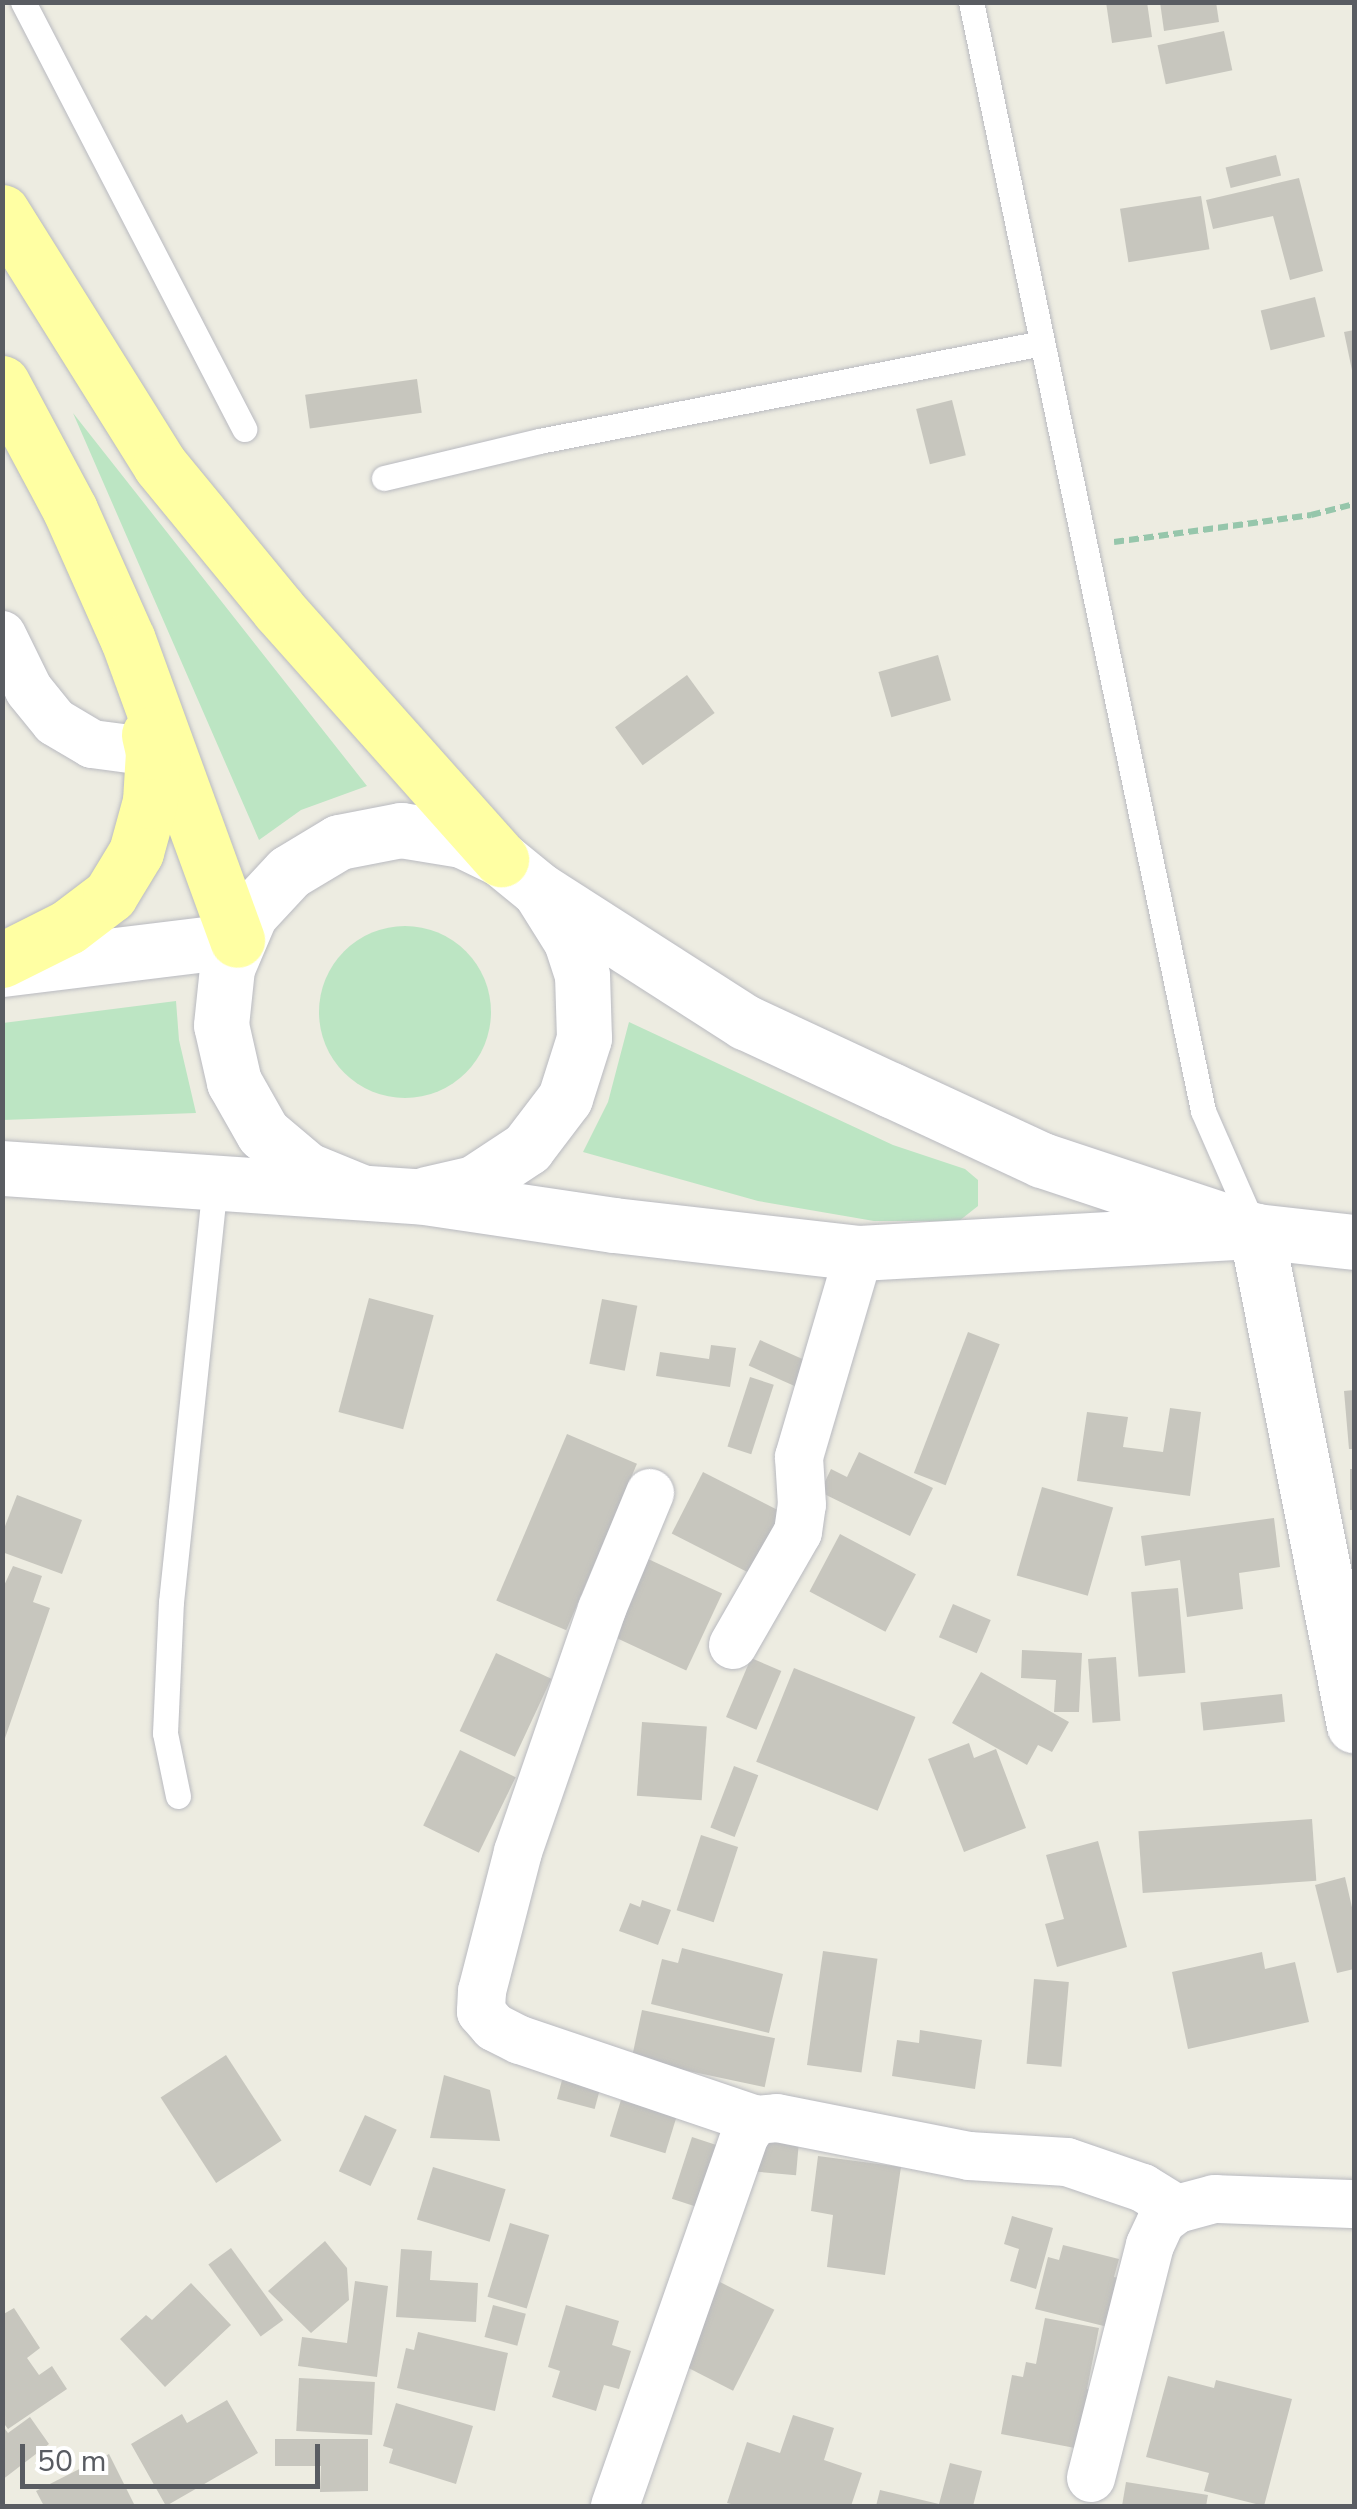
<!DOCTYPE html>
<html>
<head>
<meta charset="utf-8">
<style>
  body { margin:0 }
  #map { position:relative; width:1357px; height:2509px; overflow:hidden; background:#edece1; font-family:"Nunito Sans",sans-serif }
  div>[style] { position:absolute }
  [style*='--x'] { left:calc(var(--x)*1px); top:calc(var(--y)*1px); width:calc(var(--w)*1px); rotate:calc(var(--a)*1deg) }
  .green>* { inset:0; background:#bce5c3 }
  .round { border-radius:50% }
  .building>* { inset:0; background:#c7c6be; transform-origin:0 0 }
  .path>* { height:6px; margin-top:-3px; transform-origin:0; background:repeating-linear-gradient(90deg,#96c6ab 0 10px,transparent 0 15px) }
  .roads { filter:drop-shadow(0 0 2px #b9bac0) drop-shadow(0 0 2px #b9bac0) }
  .lane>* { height:25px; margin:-12.5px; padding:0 12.5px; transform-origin:12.5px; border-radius:12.5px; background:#fff }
  .street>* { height:48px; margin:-24px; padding:0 24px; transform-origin:24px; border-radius:24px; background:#fff }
  .secondary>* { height:55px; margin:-27.5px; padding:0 27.5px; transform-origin:27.5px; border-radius:27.5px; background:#fff }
  .primary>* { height:55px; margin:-27.5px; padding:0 27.5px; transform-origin:27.5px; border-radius:27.5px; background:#ffffa3 }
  span { translate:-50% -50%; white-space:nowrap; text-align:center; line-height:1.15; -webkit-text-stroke:8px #fff; paint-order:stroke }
  .frame { position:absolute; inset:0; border:5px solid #595c62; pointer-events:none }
  .scale { position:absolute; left:20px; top:2444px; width:300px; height:45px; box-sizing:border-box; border:5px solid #595c62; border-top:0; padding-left:12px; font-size:30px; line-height:35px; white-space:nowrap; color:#595c62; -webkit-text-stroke:8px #fff; paint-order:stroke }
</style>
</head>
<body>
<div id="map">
  <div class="green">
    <div style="clip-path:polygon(73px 413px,367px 786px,301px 810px,259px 840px)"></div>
    <div class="round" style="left:319px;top:926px;width:172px;height:172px"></div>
    <div style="clip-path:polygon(176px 1001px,179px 1040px,196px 1113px,3px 1120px,3px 1023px)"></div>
    <div style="clip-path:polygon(629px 1022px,893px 1145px,965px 1169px,978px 1180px,978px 1206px,959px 1221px,874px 1221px,758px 1201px,583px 1152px,608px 1102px)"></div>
  </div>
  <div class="building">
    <div style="clip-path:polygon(1106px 2px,1147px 2px,1152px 37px,1112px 43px)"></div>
    <div style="clip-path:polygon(1160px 2px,1216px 2px,1219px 22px,1164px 31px)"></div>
    <div style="left:1224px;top:31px;width:40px;height:68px;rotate:78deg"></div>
    <div style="left:1276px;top:155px;width:21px;height:52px;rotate:76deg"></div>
    <div style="clip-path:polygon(1299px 178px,1323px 271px,1290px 280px,1273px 216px,1213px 229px,1206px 200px)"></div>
    <div style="left:1201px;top:196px;width:54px;height:82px;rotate:81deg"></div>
    <div style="left:1315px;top:297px;width:41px;height:56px;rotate:76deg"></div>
    <div style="clip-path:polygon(1354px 330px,1354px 375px,1353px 375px,1344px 332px)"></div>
    <div style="left:417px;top:379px;width:34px;height:113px;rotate:82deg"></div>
    <div style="left:952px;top:400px;width:57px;height:37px;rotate:76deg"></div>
    <div style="left:938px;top:655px;width:47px;height:62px;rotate:74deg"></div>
    <div style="left:687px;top:675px;width:47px;height:89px;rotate:54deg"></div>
    <div style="left:369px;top:1298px;width:67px;height:118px;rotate:15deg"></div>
    <div style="left:602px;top:1299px;width:36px;height:66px;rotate:11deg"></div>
    <div style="left:968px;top:1332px;width:34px;height:151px;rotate:21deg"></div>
    <div style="left:760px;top:1340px;width:60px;height:28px;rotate:24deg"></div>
    <div style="clip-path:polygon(711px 1345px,736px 1348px,730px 1387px,656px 1376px,660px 1352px,709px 1359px)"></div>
    <div style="left:750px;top:1377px;width:25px;height:73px;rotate:18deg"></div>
    <div style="clip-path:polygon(1354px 1390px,1354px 1449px,1349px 1449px,1344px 1391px)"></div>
    <div style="clip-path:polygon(1170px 1408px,1201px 1412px,1190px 1496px,1077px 1481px,1087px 1412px,1128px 1417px,1123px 1447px,1163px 1452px)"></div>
    <div style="left:567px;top:1434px;width:76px;height:181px;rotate:23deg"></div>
    <div style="clip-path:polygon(859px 1452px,933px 1488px,910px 1536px,820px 1492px,831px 1469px,847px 1477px)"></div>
    <div style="left:1350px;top:1469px;width:4px;height:41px"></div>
    <div style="left:703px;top:1472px;width:92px;height:69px;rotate:27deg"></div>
    <div style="left:1042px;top:1487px;width:74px;height:92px;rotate:16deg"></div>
    <div style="clip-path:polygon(17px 1495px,82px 1520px,62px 1574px,2px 1552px,2px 1534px)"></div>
    <div style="clip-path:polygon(1274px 1518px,1280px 1567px,1239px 1573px,1243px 1609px,1187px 1617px,1180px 1560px,1145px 1566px,1141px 1536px)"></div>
    <div style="left:840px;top:1534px;width:86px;height:65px;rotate:28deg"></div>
    <div style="left:646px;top:1558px;width:84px;height:85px;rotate:25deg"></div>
    <div style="clip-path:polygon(13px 1566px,42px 1576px,33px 1602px,50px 1608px,3px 1744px,2px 1590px)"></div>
    <div style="left:1178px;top:1588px;width:85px;height:47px;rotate:85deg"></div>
    <div style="left:953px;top:1604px;width:41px;height:36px;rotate:23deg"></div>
    <div style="clip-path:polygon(1022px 1650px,1082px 1653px,1079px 1712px,1054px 1712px,1056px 1680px,1021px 1678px)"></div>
    <div style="left:496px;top:1653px;width:61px;height:86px;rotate:25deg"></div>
    <div style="left:1116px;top:1657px;width:64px;height:28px;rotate:86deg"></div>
    <div style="left:751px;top:1658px;width:33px;height:64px;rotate:23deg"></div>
    <div style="left:794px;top:1668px;width:131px;height:101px;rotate:22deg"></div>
    <div style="clip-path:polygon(981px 1672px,1069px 1722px,1052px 1752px,1038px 1745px,1027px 1765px,952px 1723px)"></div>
    <div style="left:1282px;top:1694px;width:28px;height:82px;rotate:84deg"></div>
    <div style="left:642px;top:1722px;width:65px;height:74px;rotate:4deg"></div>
    <div style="clip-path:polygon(969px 1743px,974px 1758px,996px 1749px,1026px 1828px,964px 1852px,928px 1759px)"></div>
    <div style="left:460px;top:1750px;width:62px;height:84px;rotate:26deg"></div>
    <div style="left:734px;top:1766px;width:26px;height:66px;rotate:21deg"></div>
    <div style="left:1312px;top:1819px;width:62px;height:174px;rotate:86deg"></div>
    <div style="left:701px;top:1835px;width:39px;height:79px;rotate:18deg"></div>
    <div style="clip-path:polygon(1098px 1841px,1127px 1947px,1057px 1967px,1045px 1924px,1064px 1919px,1046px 1855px)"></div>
    <div style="clip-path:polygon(1345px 1877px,1354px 1916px,1354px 1969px,1337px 1973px,1315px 1885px)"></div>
    <div style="clip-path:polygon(642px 1900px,671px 1910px,658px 1945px,619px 1931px,630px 1903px,640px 1907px)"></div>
    <div style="clip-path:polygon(682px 1948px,783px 1974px,769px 2033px,651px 2004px,662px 1959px,678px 1963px)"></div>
    <div style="left:823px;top:1951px;width:55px;height:115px;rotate:8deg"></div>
    <div style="clip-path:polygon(1262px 1952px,1265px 1969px,1295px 1962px,1309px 2022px,1188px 2049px,1172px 1972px)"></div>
    <div style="left:1034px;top:1979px;width:35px;height:85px;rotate:5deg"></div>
    <div style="left:642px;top:2010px;width:136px;height:50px;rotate:12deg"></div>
    <div style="clip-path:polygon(920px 2030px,982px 2040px,975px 2089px,892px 2076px,897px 2040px,919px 2043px)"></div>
    <div style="left:226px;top:2055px;width:102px;height:78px;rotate:57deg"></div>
    <div style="left:565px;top:2069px;width:39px;height:31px;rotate:15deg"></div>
    <div style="clip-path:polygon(444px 2075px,490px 2090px,500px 2141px,430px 2138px)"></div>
    <div style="left:621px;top:2100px;width:58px;height:38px;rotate:17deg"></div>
    <div style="left:365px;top:2115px;width:35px;height:62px;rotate:25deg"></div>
    <div style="left:692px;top:2137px;width:32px;height:65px;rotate:18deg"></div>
    <div style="left:750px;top:2139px;width:49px;height:32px;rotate:5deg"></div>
    <div style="clip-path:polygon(818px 2156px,901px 2167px,885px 2275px,827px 2267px,833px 2215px,811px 2211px)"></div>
    <div style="left:433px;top:2167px;width:76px;height:55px;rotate:17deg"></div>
    <div style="clip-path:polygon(1012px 2216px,1053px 2228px,1036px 2289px,1010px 2281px,1019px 2249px,1004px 2244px)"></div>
    <div style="left:510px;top:2223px;width:41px;height:77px;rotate:17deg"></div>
    <div style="clip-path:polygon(325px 2241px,347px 2268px,349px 2300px,311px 2333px,268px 2291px)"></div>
    <div style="clip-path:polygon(1063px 2245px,1119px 2259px,1114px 2277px,1132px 2281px,1120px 2330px,1035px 2309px,1048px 2257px,1059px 2260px)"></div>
    <div style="left:231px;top:2248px;width:89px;height:28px;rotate:54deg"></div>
    <div style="clip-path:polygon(401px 2249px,432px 2251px,430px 2280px,478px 2283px,476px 2322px,396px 2317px)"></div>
    <div style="clip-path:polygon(355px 2281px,388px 2286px,377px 2377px,298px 2366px,302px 2337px,347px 2343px)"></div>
    <div style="left:720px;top:2282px;width:61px;height:91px;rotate:27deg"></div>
    <div style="clip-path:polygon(191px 2283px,231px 2325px,165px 2387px,120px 2339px,146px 2315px,152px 2320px)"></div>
    <div style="left:493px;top:2305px;width:34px;height:33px;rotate:15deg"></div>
    <div style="clip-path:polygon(566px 2305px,619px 2321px,612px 2345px,631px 2351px,619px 2389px,604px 2385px,596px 2411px,552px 2397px,560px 2371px,548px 2367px)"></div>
    <div style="clip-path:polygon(14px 2308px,40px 2348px,27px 2358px,39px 2375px,52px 2366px,67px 2389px,8px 2429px,2px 2421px,2px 2315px)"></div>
    <div style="clip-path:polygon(1045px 2318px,1099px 2328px,1087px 2389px,1107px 2393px,1096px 2452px,1001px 2434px,1012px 2375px,1023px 2377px,1026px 2362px,1036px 2364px)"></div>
    <div style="clip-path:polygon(418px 2332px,508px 2353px,495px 2411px,397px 2388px,406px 2348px,414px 2350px)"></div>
    <div style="clip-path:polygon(1168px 2376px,1214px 2388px,1216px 2380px,1292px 2399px,1264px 2506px,1204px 2491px,1209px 2473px,1146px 2457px)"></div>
    <div style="left:299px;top:2378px;width:76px;height:53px;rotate:3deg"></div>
    <div style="clip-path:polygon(227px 2400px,258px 2453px,166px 2506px,131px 2444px,182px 2414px,187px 2423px)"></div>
    <div style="clip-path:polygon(396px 2403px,473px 2426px,456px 2484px,389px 2463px,393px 2449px,383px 2446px)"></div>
    <div style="clip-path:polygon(793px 2415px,834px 2428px,824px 2460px,862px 2473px,851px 2506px,739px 2506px,727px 2503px,747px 2442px,780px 2453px)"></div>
    <div style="clip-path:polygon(30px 2417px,49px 2444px,2px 2480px,2px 2425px,8px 2433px)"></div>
    <div style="clip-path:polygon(275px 2439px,368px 2439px,368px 2491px,320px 2492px,321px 2466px,275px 2466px)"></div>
    <div style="clip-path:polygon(109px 2454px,135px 2506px,44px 2506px,36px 2491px)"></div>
    <div style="clip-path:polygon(950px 2463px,982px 2471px,973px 2506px,876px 2506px,880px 2490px,939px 2504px)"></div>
    <div style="clip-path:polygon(1126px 2482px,1208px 2495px,1206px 2506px,1122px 2506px)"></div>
  </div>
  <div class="path">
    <div style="--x:1114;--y:542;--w:199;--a:-7.8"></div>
    <div style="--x:1311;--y:515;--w:44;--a:-14.3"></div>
  </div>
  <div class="roads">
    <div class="lane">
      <div style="--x:23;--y:2;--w:481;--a:62.6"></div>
      <div style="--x:971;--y:2;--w:1133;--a:78.18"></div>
      <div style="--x:1203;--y:1111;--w:127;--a:66.3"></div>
      <div style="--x:384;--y:478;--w:159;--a:-13.4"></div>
      <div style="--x:539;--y:441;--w:512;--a:-11.02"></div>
      <div style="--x:178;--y:1796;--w:64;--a:-101.7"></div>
      <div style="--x:165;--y:1733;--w:131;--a:-87.4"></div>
      <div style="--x:171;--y:1602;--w:422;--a:-84"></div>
    </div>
    <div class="street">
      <div style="--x:2;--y:635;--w:61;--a:63.9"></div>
      <div style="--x:29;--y:690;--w:41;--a:50.9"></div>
      <div style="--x:55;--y:722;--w:43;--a:30.7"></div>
      <div style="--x:92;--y:744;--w:62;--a:7.5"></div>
      <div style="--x:650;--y:1493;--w:126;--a:112.5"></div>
      <div style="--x:602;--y:1609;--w:257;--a:109.1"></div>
      <div style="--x:518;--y:1852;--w:144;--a:104.5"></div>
      <div style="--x:482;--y:1991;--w:21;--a:93"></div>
      <div style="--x:481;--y:2012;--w:20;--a:49"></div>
      <div style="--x:494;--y:2027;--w:29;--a:27"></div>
      <div style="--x:520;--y:2040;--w:249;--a:18.7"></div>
      <div style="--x:733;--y:1645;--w:130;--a:-60.1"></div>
      <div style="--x:798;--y:1532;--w:27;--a:-82"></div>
      <div style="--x:802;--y:1505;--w:48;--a:-93.6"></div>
      <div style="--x:799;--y:1457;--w:213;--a:-73.6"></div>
      <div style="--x:1091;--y:2478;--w:240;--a:-75.8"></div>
      <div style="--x:1150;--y:2245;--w:26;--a:-65"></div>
      <div style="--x:1161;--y:2221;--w:20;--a:-37"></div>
      <div style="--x:1177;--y:2209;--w:39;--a:-15"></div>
      <div style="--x:1215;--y:2199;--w:139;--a:2.1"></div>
      <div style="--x:615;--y:2506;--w:393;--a:-70.7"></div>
      <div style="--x:745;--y:2135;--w:19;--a:-54"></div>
      <div style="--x:756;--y:2120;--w:21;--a:-5"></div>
      <div style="--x:777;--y:2118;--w:196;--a:11.2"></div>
      <div style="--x:969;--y:2156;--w:98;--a:3.5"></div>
      <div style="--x:1067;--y:2162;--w:80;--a:18.9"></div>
      <div style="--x:1143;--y:2188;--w:40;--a:32"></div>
    </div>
    <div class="secondary">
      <div style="--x:2;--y:969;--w:237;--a:-7"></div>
      <div style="--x:2;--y:1168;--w:417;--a:3.9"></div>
      <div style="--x:418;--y:1196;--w:198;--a:8.4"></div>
      <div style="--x:614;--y:1225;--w:247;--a:6.5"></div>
      <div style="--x:859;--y:1253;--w:398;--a:-3.2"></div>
      <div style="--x:1256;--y:1231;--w:99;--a:6.4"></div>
      <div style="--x:361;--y:1192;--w:58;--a:-157.8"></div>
      <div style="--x:307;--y:1170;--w:57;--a:-139.9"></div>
      <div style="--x:263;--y:1133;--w:59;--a:-119.6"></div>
      <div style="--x:234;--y:1082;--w:58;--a:-102.8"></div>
      <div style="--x:221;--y:1025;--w:57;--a:-84"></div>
      <div style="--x:227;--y:968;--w:59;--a:-66.9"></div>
      <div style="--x:250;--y:914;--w:57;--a:-47.1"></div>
      <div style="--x:289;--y:872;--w:58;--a:-31"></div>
      <div style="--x:339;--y:842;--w:63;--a:-11"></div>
      <div style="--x:401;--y:830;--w:62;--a:9.3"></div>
      <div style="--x:462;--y:840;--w:43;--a:26"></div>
      <div style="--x:501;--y:859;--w:49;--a:39.2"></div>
      <div style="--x:539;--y:890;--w:245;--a:32.7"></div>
      <div style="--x:745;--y:1022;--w:161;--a:25"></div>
      <div style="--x:891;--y:1090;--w:166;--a:24.9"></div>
      <div style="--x:1042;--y:1160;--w:225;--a:18.4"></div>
      <div style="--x:426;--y:1194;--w:49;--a:-12.9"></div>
      <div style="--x:474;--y:1183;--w:64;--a:-33.4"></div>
      <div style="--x:527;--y:1148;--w:63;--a:-52.8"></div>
      <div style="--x:565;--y:1098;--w:63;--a:-72.4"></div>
      <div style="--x:584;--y:1038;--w:63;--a:-91.8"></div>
      <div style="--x:582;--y:975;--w:36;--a:-108"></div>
      <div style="--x:571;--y:941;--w:57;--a:-122"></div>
      <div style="--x:1256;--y:1231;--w:504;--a:78.78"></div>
    </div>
    <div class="primary">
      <div style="--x:2;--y:212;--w:298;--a:58"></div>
      <div style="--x:160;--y:465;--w:188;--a:50.6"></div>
      <div style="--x:279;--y:610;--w:334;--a:48.3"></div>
      <div style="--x:2;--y:383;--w:144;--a:61.8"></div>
      <div style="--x:70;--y:510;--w:142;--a:66"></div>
      <div style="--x:128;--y:640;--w:319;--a:70"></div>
      <div style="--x:2;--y:960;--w:74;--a:-26.6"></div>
      <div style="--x:68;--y:927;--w:53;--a:-37.3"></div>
      <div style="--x:110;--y:895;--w:50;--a:-58.8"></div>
      <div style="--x:136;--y:852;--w:53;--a:-74.6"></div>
      <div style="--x:150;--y:801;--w:49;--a:-86.5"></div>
      <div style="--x:153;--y:752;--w:18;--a:-103"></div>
    </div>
  </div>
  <div class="frame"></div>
  <div class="scale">50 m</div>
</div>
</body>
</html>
